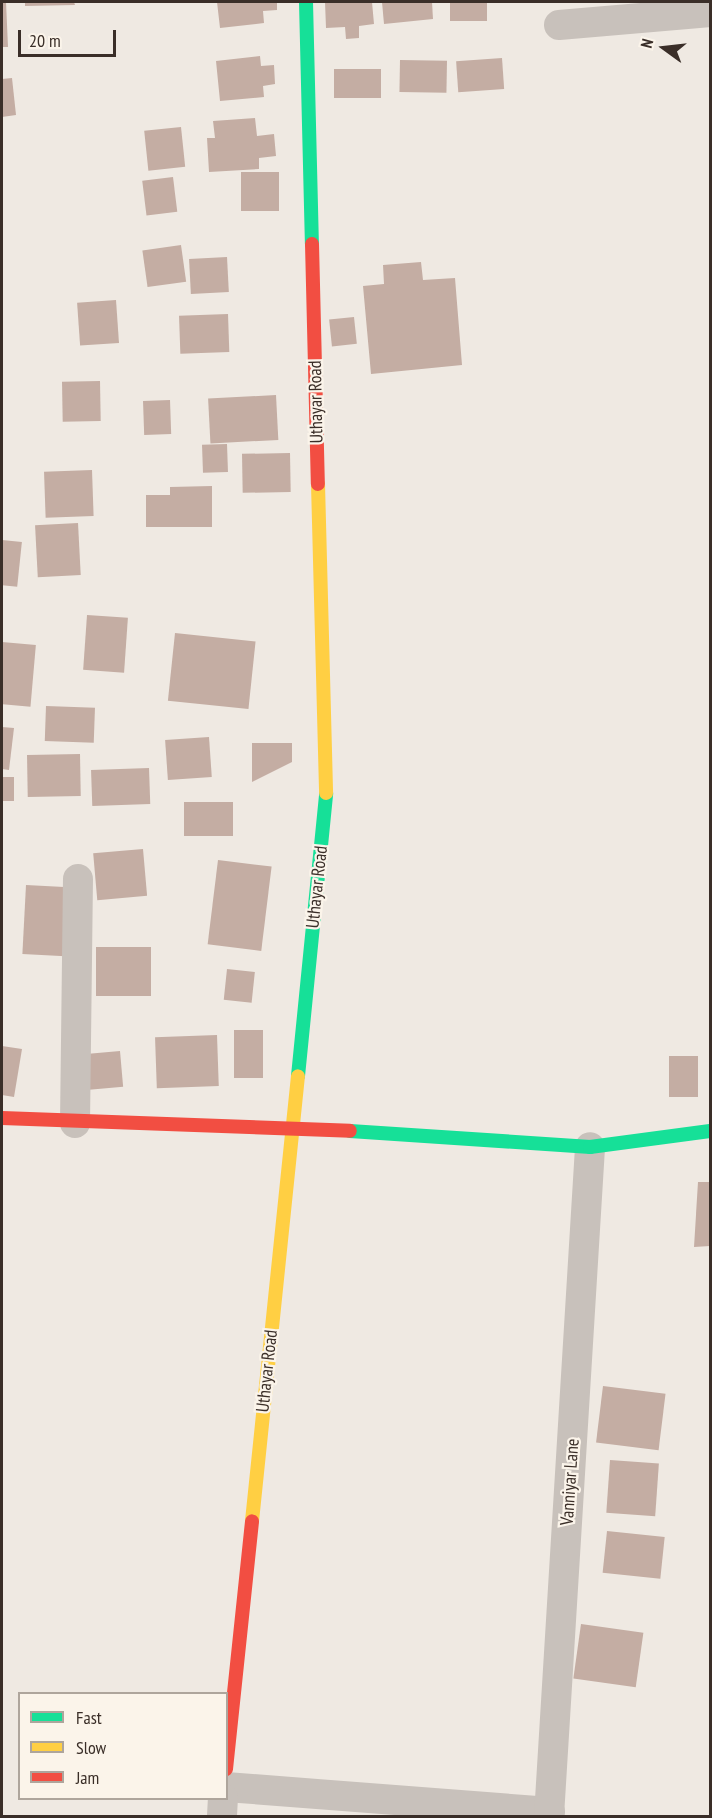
<!DOCTYPE html>
<html>
<head>
<meta charset="utf-8">
<style>
  body { margin:0 }
  #map { position:relative; width:712px; height:1818px; overflow:hidden; background:#efe9e2; font-family:"PT Sans Narrow",sans-serif }
  div>[style] { position:absolute }
  [style*='--x'] { left:calc(var(--x)*1px); top:calc(var(--y)*1px); width:calc(var(--w)*1px); rotate:calc(var(--a)*1deg) }
  .building>* { inset:0; background:#c4ada3; transform-origin:0 0 }
  .street>* { height:30px; margin:-15px; padding:0 15px; transform-origin:15px; border-radius:15px; background:#c8c1bb }
  .fast>* { height:14px; margin:-7px; padding:0 7px; transform-origin:7px; border-radius:7px; background:#16e098 }
  .slow>* { height:14px; margin:-7px; padding:0 7px; transform-origin:7px; border-radius:7px; background:#ffcf43 }
  .jam>* { height:14px; margin:-7px; padding:0 7px; transform-origin:7px; border-radius:7px; background:#f24e42 }
  span { translate:-50% -50%; white-space:nowrap; text-align:center; line-height:1.15; -webkit-text-stroke:4.5px #fbf4ea; paint-order:stroke }
  .street-label { font-size:18px; color:#3a2e28 }
  .frame { position:absolute; inset:0; border:3px solid #3a2e28; pointer-events:none }
  .legend { position:absolute; left:18px; top:1692px; width:210px; height:108px; box-sizing:border-box; background:#fbf4ea; border:2px solid #aea59c; margin:0; padding:8px 10px; list-style:none; font-size:18px; color:#3a2e28 }
  .legend li { display:flex; align-items:center; gap:12px; height:30px }
  .legend b { width:30px; border:2px solid #aea59c }
  .north { position:absolute; left:634px; top:18px; width:60px; height:60px; -webkit-text-stroke:4px #fbf4ea; paint-order:stroke; rotate:285deg; font-size:16px; font-weight:700; line-height:24px; text-align:center; color:#3a2e28 }
  .north::after { content:''; display:block; margin:auto; width:21px; height:27px; background:#3a2e28; clip-path:polygon(50% 0,100% 100%,50% 72%,0 100%) }
  .scale { position:absolute; left:18px; top:30px; width:98px; height:27px; box-sizing:border-box; border:3px solid #3a2e28; border-top:0; padding-left:8px; font-size:18px; line-height:21px; white-space:nowrap; color:#3a2e28; -webkit-text-stroke:4px #fbf4ea; paint-order:stroke }
</style>
</head>
<body>
<div id="map">
  <div class="building">
    <div style="clip-path:polygon(2px 2px,6px 2px,8px 47px,2px 47px)"></div>
    <div style="clip-path:polygon(25px 2px,74px 2px,75px 5px,25px 6px)"></div>
    <div style="clip-path:polygon(217px 2px,277px 2px,277px 10px,263px 11px,264px 23px,220px 28px)"></div>
    <div style="clip-path:polygon(325px 2px,372px 2px,374px 24px,359px 26px,359px 38px,346px 39px,345px 27px,326px 28px)"></div>
    <div style="clip-path:polygon(382px 2px,432px 2px,433px 19px,384px 24px)"></div>
    <div style="left:450px;top:2px;width:37px;height:19px"></div>
    <div style="clip-path:polygon(260px 56px,261px 66px,274px 65px,275px 84px,263px 86px,264px 97px,220px 101px,216px 61px)"></div>
    <div style="left:502px;top:58px;width:31px;height:46px;rotate:86deg"></div>
    <div style="left:400px;top:60px;width:47px;height:32px;rotate:1deg"></div>
    <div style="left:381px;top:69px;width:29px;height:47px;rotate:90deg"></div>
    <div style="clip-path:polygon(12px 78px,16px 115px,2px 117px,2px 79px)"></div>
    <div style="clip-path:polygon(255px 118px,257px 136px,274px 134px,276px 156px,259px 158px,259px 169px,209px 172px,207px 138px,215px 138px,213px 121px)"></div>
    <div style="left:181px;top:127px;width:40px;height:37px;rotate:84deg"></div>
    <div style="left:279px;top:172px;width:39px;height:38px;rotate:90deg"></div>
    <div style="left:173px;top:177px;width:35px;height:31px;rotate:83deg"></div>
    <div style="left:181px;top:245px;width:37px;height:39px;rotate:82deg"></div>
    <div style="left:227px;top:257px;width:35px;height:38px;rotate:87deg"></div>
    <div style="clip-path:polygon(421px 262px,423px 280px,455px 278px,462px 365px,371px 374px,363px 286px,384px 284px,383px 265px)"></div>
    <div style="left:116px;top:300px;width:43px;height:39px;rotate:86deg"></div>
    <div style="left:228px;top:314px;width:38px;height:49px;rotate:88deg"></div>
    <div style="left:354px;top:317px;width:27px;height:25px;rotate:84deg"></div>
    <div style="left:100px;top:381px;width:40px;height:38px;rotate:89deg"></div>
    <div style="left:276px;top:395px;width:45px;height:68px;rotate:87deg"></div>
    <div style="left:170px;top:400px;width:34px;height:27px;rotate:88deg"></div>
    <div style="left:227px;top:444px;width:28px;height:25px;rotate:88deg"></div>
    <div style="left:290px;top:453px;width:39px;height:48px;rotate:89deg"></div>
    <div style="left:92px;top:470px;width:46px;height:48px;rotate:88deg"></div>
    <div style="clip-path:polygon(212px 486px,212px 527px,146px 527px,146px 495px,170px 495px,170px 487px)"></div>
    <div style="left:78px;top:523px;width:52px;height:43px;rotate:87deg"></div>
    <div style="left:2px;top:540px;width:20px;height:45px;rotate:6deg"></div>
    <div style="left:87px;top:615px;width:41px;height:55px;rotate:4deg"></div>
    <div style="left:175px;top:633px;width:81px;height:68px;rotate:6deg"></div>
    <div style="left:2px;top:642px;width:34px;height:62px;rotate:5deg"></div>
    <div style="left:46px;top:706px;width:49px;height:35px;rotate:2deg"></div>
    <div style="clip-path:polygon(2px 727px,14px 728px,9px 770px,2px 769px)"></div>
    <div style="left:209px;top:737px;width:40px;height:44px;rotate:86deg"></div>
    <div style="clip-path:polygon(252px 743px,292px 743px,292px 762px,252px 782px)"></div>
    <div style="left:80px;top:754px;width:42px;height:53px;rotate:89deg"></div>
    <div style="left:149px;top:768px;width:36px;height:58px;rotate:88deg"></div>
    <div style="left:2px;top:777px;width:12px;height:24px"></div>
    <div style="left:233px;top:802px;width:34px;height:49px;rotate:90deg"></div>
    <div style="left:143px;top:849px;width:47px;height:50px;rotate:85deg"></div>
    <div style="left:218px;top:860px;width:54px;height:85px;rotate:7deg"></div>
    <div style="left:26px;top:885px;width:43px;height:69px;rotate:3deg"></div>
    <div style="left:96px;top:947px;width:55px;height:49px"></div>
    <div style="left:227px;top:969px;width:28px;height:31px;rotate:6deg"></div>
    <div style="left:234px;top:1030px;width:29px;height:48px"></div>
    <div style="left:217px;top:1035px;width:51px;height:62px;rotate:88deg"></div>
    <div style="clip-path:polygon(2px 1046px,22px 1049px,14px 1097px,2px 1095px)"></div>
    <div style="left:120px;top:1051px;width:36px;height:34px;rotate:85deg"></div>
    <div style="left:669px;top:1056px;width:29px;height:41px"></div>
    <div style="clip-path:polygon(698px 1182px,710px 1182px,710px 1246px,694px 1247px)"></div>
    <div style="left:603px;top:1386px;width:63px;height:57px;rotate:7deg"></div>
    <div style="left:610px;top:1460px;width:49px;height:53px;rotate:4deg"></div>
    <div style="left:607px;top:1531px;width:58px;height:42px;rotate:6deg"></div>
    <div style="left:581px;top:1624px;width:63px;height:55px;rotate:8deg"></div>
  </div>
  <div class="street">
    <div style="--x:559;--y:25;--w:152;--a:-4.9"></div>
    <div style="--x:75;--y:1123;--w:244;--a:-89.3"></div>
    <div style="--x:226;--y:1787;--w:325;--a:4.4"></div>
    <div style="--x:222;--y:1816;--w:18;--a:-87"></div>
    <div style="--x:549;--y:1816;--w:670;--a:-86.49"></div>
  </div>
  <div class="fast">
    <div style="--x:306;--y:2;--w:242;--a:88.6"></div>
    <div style="--x:298;--y:1076;--w:284;--a:-84.3"></div>
    <div style="--x:350;--y:1131;--w:241;--a:3.8"></div>
    <div style="--x:590;--y:1147;--w:121;--a:-7.6"></div>
  </div>
  <div class="slow">
    <div style="--x:318;--y:484;--w:309;--a:88.5"></div>
    <div style="--x:252;--y:1521;--w:447;--a:-84.1"></div>
  </div>
  <div class="jam">
    <div style="--x:312;--y:244;--w:240;--a:88.6"></div>
    <div style="--x:2;--y:1118;--w:348;--a:2.1"></div>
    <div style="--x:226;--y:1769;--w:249;--a:-84"></div>
  </div>
  <div class="street-label">
    <span style="left:316px;top:402px;rotate:-91deg">Uthayar Road</span>
    <span style="left:317px;top:887px;rotate:-84deg">Uthayar Road</span>
    <span style="left:267px;top:1371px;rotate:-84deg">Uthayar Road</span>
    <span style="left:570px;top:1482px;rotate:-86deg">Vanniyar Lane</span>
  </div>
  <div class="frame"></div>
  <ul class="legend">
  <li><b style="height:8px;background:#16e098"></b>Fast</li>
  <li><b style="height:8px;background:#ffcf43"></b>Slow</li>
  <li><b style="height:8px;background:#f24e42"></b>Jam</li>
  </ul>
  <div class="north">N</div>
  <div class="scale">20 m</div>
</div>
</body>
</html>
